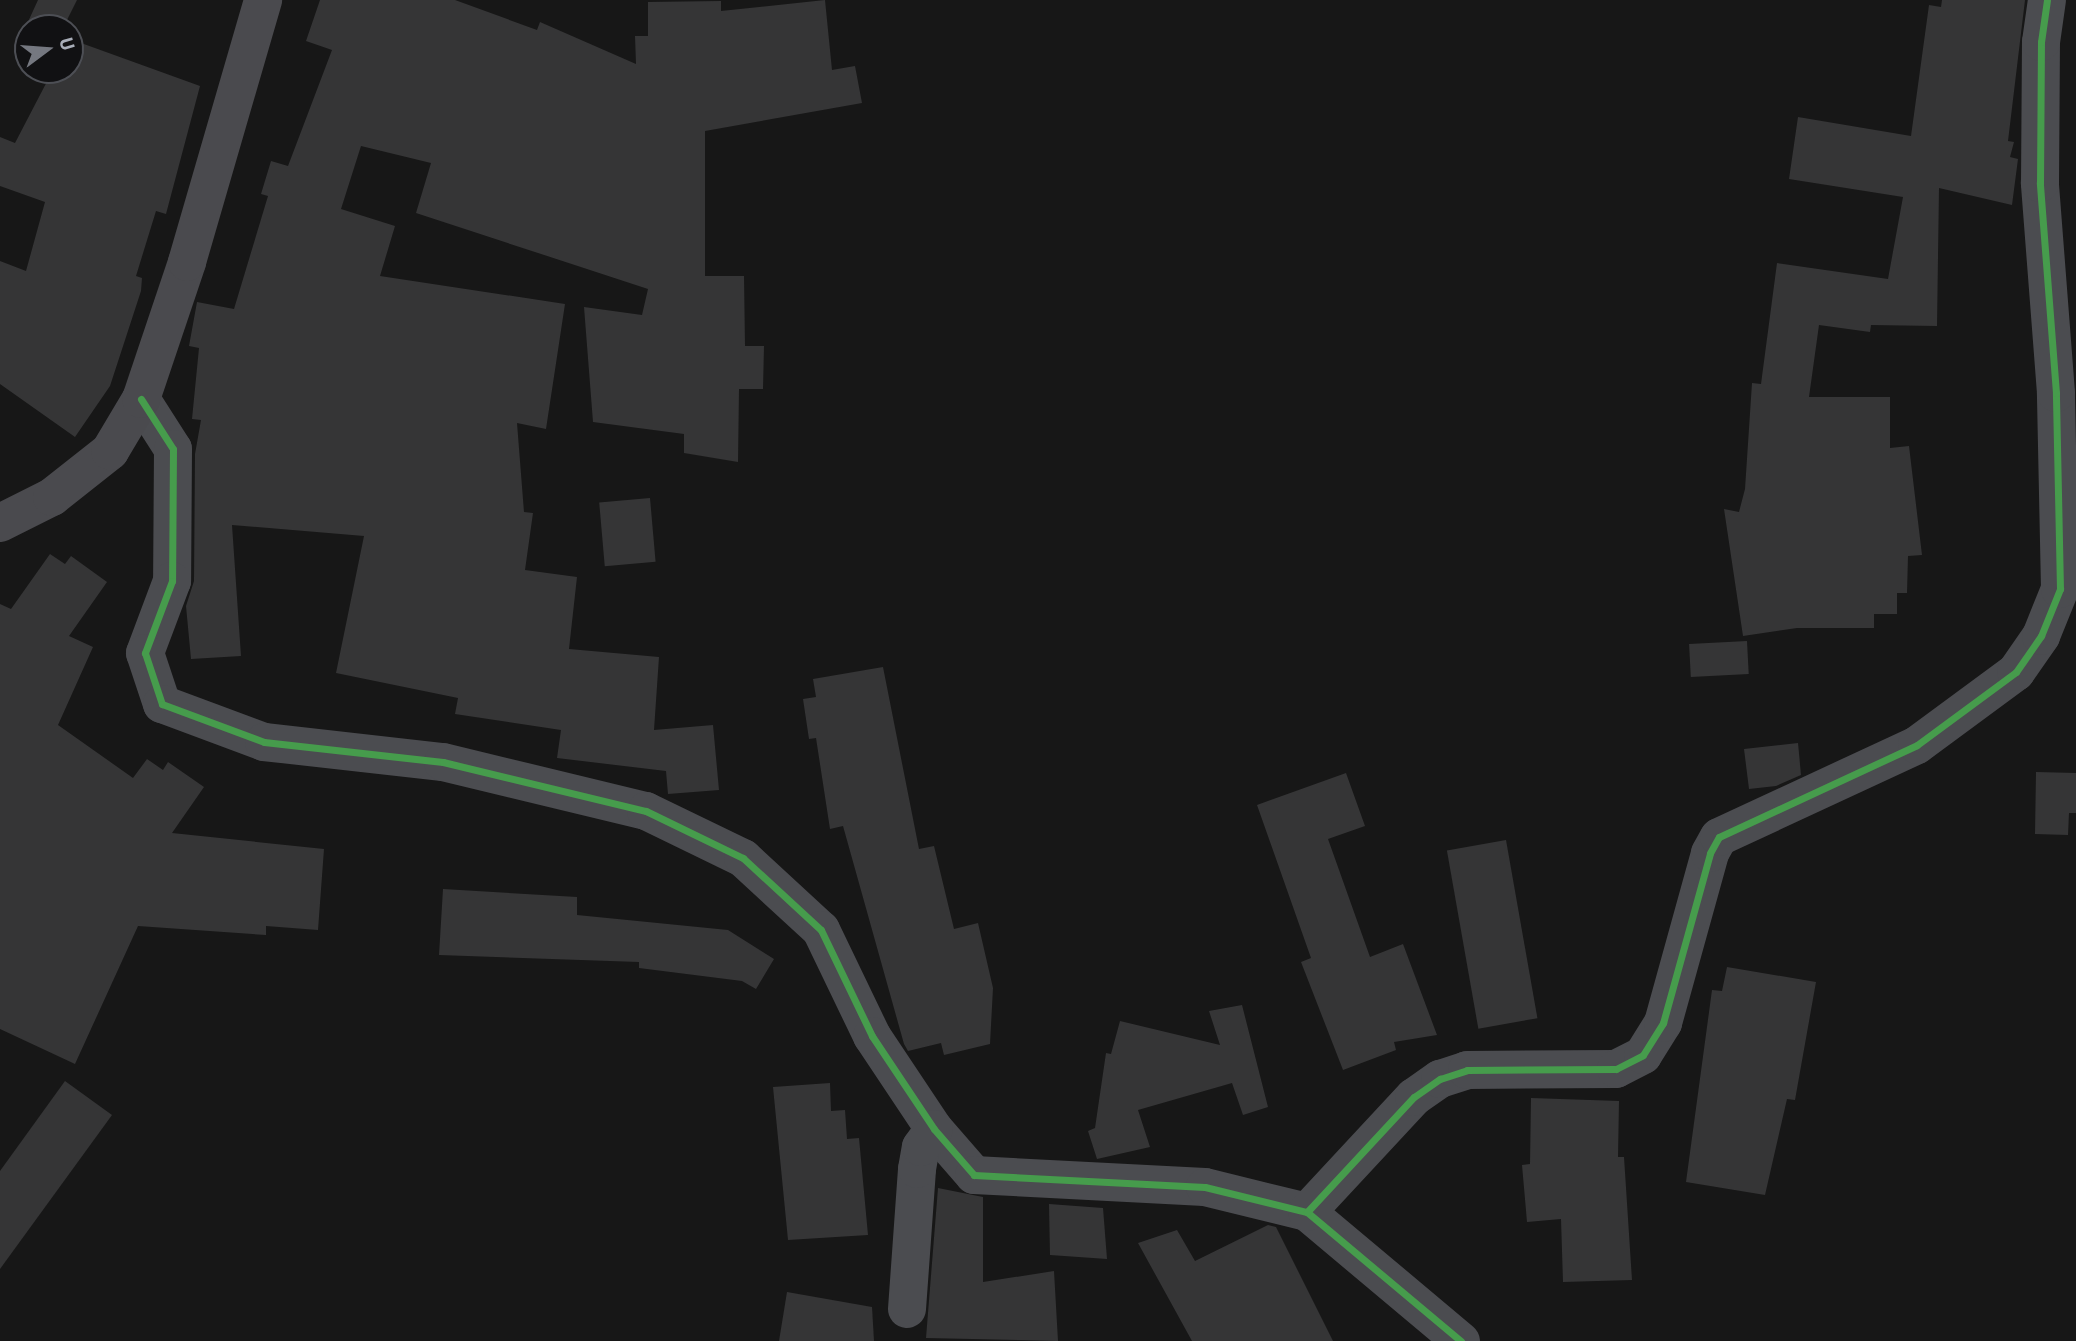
<!DOCTYPE html>
<html>
<head>
<meta charset="utf-8">
<style>
  body { margin:0 }
  #map { position:relative; width:2076px; height:1341px; overflow:hidden; background:#171717; font-family:Barlow,sans-serif }
  div>[style] { position:absolute }
  [style*='--x'] { left:calc(var(--x)*1px); top:calc(var(--y)*1px); width:calc(var(--w)*1px); rotate:calc(var(--a)*1deg) }
  .building>* { inset:0; background:#353536; transform-origin:0 0 }
  .street>* { height:38px; margin:-19px; padding:0 19px; transform-origin:19px; border-radius:19px; background:#4b4c50 }
  .secondary>* { height:38px; margin:-19px; padding:0 19px; transform-origin:19px; border-radius:19px; background:#4a4a4e }
  .cycleway>* { height:7px; margin:-3.5px; padding:0 3.5px; transform-origin:3.5px; border-radius:3.5px; background:#469c4c }
  span { translate:-50% -50%; white-space:nowrap; text-align:center; line-height:1.15; -webkit-text-stroke:5px #111113; paint-order:stroke }
  .north { position:absolute; left:14px; top:14px; width:70px; height:70px; box-sizing:border-box; background:#111113; border:2px solid #4d4f55; border-radius:50%; rotate:74deg; font-size:19px; font-weight:700; line-height:28px; text-align:center; color:#a8adb8 }
  .north::after { content:''; display:block; margin:auto; width:24px; height:32px; background:#757880; clip-path:polygon(50% 0,100% 100%,50% 72%,0 100%) }
</style>
</head>
<body>
<div id="map">
  <div class="building">
    <div style="clip-path:polygon(38px 0,77px 0,63px 28px,28px 28px,28px 54px,16px 48px)"></div>
    <div style="clip-path:polygon(320px 0,455px 0,537px 30px,540px 22px,636px 64px,635px 36px,648px 36px,648px 2px,721px 1px,721px 11px,825px 0,832px 70px,855px 66px,862px 103px,705px 131px,705px 276px,744px 276px,745px 346px,764px 346px,763px 389px,739px 389px,738px 462px,684px 453px,684px 434px,593px 422px,584px 307px,642px 315px,648px 289px,416px 213px,431px 163px,361px 146px,341px 209px,395px 226px,380px 276px,565px 304px,546px 429px,517px 423px,524px 512px,533px 513px,525px 570px,577px 577px,569px 649px,659px 657px,654px 730px,713px 725px,719px 790px,668px 794px,666px 771px,557px 758px,561px 730px,455px 714px,458px 698px,336px 673px,364px 536px,232px 525px,241px 656px,191px 659px,186px 606px,194px 581px,195px 454px,201px 420px,192px 419px,199px 348px,189px 346px,197px 302px,234px 309px,268px 196px,261px 194px,271px 161px,288px 166px,332px 50px,306px 41px)"></div>
    <div style="clip-path:polygon(1942px 0,2025px 0,2008px 141px,2014px 142px,2010px 157px,2018px 159px,2012px 205px,1939px 188px,1937px 326px,1871px 325px,1870px 332px,1819px 325px,1809px 397px,1890px 397px,1890px 448px,1909px 446px,1922px 555px,1908px 556px,1907px 593px,1897px 593px,1897px 614px,1874px 614px,1874px 628px,1797px 628px,1743px 636px,1724px 509px,1739px 512px,1745px 489px,1752px 383px,1761px 384px,1777px 263px,1888px 279px,1903px 197px,1789px 179px,1798px 117px,1911px 136px,1929px 5px,1941px 7px)"></div>
    <div style="clip-path:polygon(70px 39px,200px 86px,166px 214px,156px 211px,136px 276px,142px 278px,141px 291px,110px 386px,75px 437px,0 384px,0 261px,26px 271px,45px 202px,0 186px,0 137px,15px 143px,53px 70px,70px 70px)"></div>
    <div style="left:650px;top:498px;width:64px;height:51px;rotate:85deg"></div>
    <div style="clip-path:polygon(50px 554px,65px 564px,71px 556px,107px 582px,69px 636px,93px 647px,58px 725px,133px 778px,147px 759px,163px 770px,168px 762px,204px 787px,172px 833px,324px 849px,318px 930px,266px 926px,266px 935px,138px 926px,75px 1064px,0 1029px,0 604px,11px 609px)"></div>
    <div style="left:1747px;top:641px;width:33px;height:58px;rotate:87deg"></div>
    <div style="clip-path:polygon(883px 667px,919px 849px,934px 846px,954px 929px,978px 923px,993px 988px,990px 1044px,944px 1055px,941px 1043px,908px 1051px,904px 1044px,843px 826px,830px 829px,816px 738px,809px 739px,803px 699px,816px 697px,813px 679px)"></div>
    <div style="clip-path:polygon(1798px 743px,1801px 775px,1776px 786px,1749px 789px,1744px 749px)"></div>
    <div style="clip-path:polygon(2036px 772px,2076px 773px,2076px 813px,2069px 813px,2068px 835px,2035px 834px)"></div>
    <div style="clip-path:polygon(1346px 773px,1365px 826px,1328px 839px,1370px 957px,1403px 944px,1437px 1035px,1394px 1042px,1396px 1050px,1343px 1070px,1301px 962px,1311px 958px,1257px 805px)"></div>
    <div style="left:1506px;top:840px;width:181px;height:60px;rotate:80deg"></div>
    <div style="clip-path:polygon(443px 889px,577px 897px,577px 915px,728px 930px,774px 959px,756px 989px,742px 981px,639px 968px,639px 962px,439px 955px)"></div>
    <div style="clip-path:polygon(1727px 967px,1816px 982px,1795px 1100px,1787px 1099px,1765px 1195px,1686px 1182px,1712px 990px,1722px 991px)"></div>
    <div style="clip-path:polygon(1242px 1005px,1268px 1107px,1243px 1115px,1232px 1083px,1138px 1110px,1150px 1147px,1097px 1159px,1088px 1131px,1095px 1128px,1106px 1053px,1111px 1054px,1120px 1021px,1220px 1045px,1209px 1011px)"></div>
    <div style="clip-path:polygon(65px 1081px,112px 1115px,0 1269px,0 1171px)"></div>
    <div style="clip-path:polygon(830px 1083px,831px 1111px,845px 1110px,847px 1139px,859px 1138px,868px 1235px,788px 1240px,773px 1087px)"></div>
    <div style="clip-path:polygon(1531px 1098px,1619px 1101px,1618px 1157px,1624px 1157px,1632px 1280px,1563px 1282px,1561px 1219px,1527px 1222px,1522px 1165px,1530px 1164px)"></div>
    <div style="clip-path:polygon(938px 1188px,983px 1197px,983px 1282px,1054px 1271px,1058px 1341px,926px 1338px)"></div>
    <div style="clip-path:polygon(1049px 1204px,1103px 1208px,1107px 1259px,1050px 1255px)"></div>
    <div style="clip-path:polygon(1268px 1225px,1276px 1227px,1333px 1341px,1192px 1341px,1138px 1243px,1177px 1230px,1195px 1261px)"></div>
    <div style="clip-path:polygon(787px 1292px,872px 1307px,874px 1341px,779px 1341px)"></div>
  </div>
  <div class="street">
    <div style="--x:141;--y:399;--w:59;--a:57.4"></div>
    <div style="--x:173;--y:449;--w:132;--a:90.4"></div>
    <div style="--x:172;--y:581;--w:77;--a:110.6"></div>
    <div style="--x:145;--y:653;--w:54;--a:71.6"></div>
    <div style="--x:162;--y:704;--w:109;--a:20.4"></div>
    <div style="--x:264;--y:742;--w:180;--a:6.4"></div>
    <div style="--x:443;--y:762;--w:209;--a:13.6"></div>
    <div style="--x:646;--y:811;--w:108;--a:25.9"></div>
    <div style="--x:743;--y:858;--w:106;--a:42.7"></div>
    <div style="--x:821;--y:930;--w:118;--a:64.3"></div>
    <div style="--x:872;--y:1036;--w:112;--a:56.3"></div>
    <div style="--x:934;--y:1129;--w:61;--a:49"></div>
    <div style="--x:974;--y:1175;--w:231;--a:3"></div>
    <div style="--x:1205;--y:1187;--w:105;--a:13.8"></div>
    <div style="--x:1307;--y:1212;--w:201;--a:40"></div>
    <div style="--x:1307;--y:1212;--w:157;--a:-47.1"></div>
    <div style="--x:1414;--y:1097;--w:32;--a:-35"></div>
    <div style="--x:1440;--y:1079;--w:28;--a:-18"></div>
    <div style="--x:1467;--y:1070;--w:149;--a:-0.4"></div>
    <div style="--x:1616;--y:1069;--w:30;--a:-27"></div>
    <div style="--x:1643;--y:1055;--w:38;--a:-58"></div>
    <div style="--x:1663;--y:1023;--w:176;--a:-74.5"></div>
    <div style="--x:1710;--y:853;--w:18;--a:-61"></div>
    <div style="--x:1719;--y:837;--w:218;--a:-24.9"></div>
    <div style="--x:1917;--y:745;--w:123;--a:-36.4"></div>
    <div style="--x:2016;--y:672;--w:44;--a:-55.2"></div>
    <div style="--x:2041;--y:636;--w:51;--a:-68"></div>
    <div style="--x:2060;--y:589;--w:196;--a:-91.2"></div>
    <div style="--x:2056;--y:393;--w:211;--a:-94.4"></div>
    <div style="--x:2040;--y:183;--w:141;--a:-89.6"></div>
    <div style="--x:2041;--y:42;--w:42;--a:-81.9"></div>
    <div style="--x:907;--y:1309;--w:140;--a:-85.9"></div>
    <div style="--x:917;--y:1169;--w:22;--a:-80"></div>
    <div style="--x:921;--y:1147;--w:22;--a:-54"></div>
  </div>
  <div class="secondary">
    <div style="--x:0;--y:523;--w:58;--a:-26.6"></div>
    <div style="--x:52;--y:497;--w:74;--a:-38.4"></div>
    <div style="--x:110;--y:451;--w:61;--a:-59.2"></div>
    <div style="--x:141;--y:399;--w:145;--a:-71.4"></div>
    <div style="--x:187;--y:262;--w:273;--a:-73.8"></div>
  </div>
  <div class="cycleway">
    <div style="--x:141;--y:399;--w:59;--a:57.4"></div>
    <div style="--x:173;--y:449;--w:132;--a:90.4"></div>
    <div style="--x:172;--y:581;--w:77;--a:110.6"></div>
    <div style="--x:145;--y:653;--w:54;--a:71.6"></div>
    <div style="--x:162;--y:704;--w:109;--a:20.4"></div>
    <div style="--x:264;--y:742;--w:180;--a:6.4"></div>
    <div style="--x:443;--y:762;--w:209;--a:13.6"></div>
    <div style="--x:646;--y:811;--w:108;--a:25.9"></div>
    <div style="--x:743;--y:858;--w:106;--a:42.7"></div>
    <div style="--x:821;--y:930;--w:118;--a:64.3"></div>
    <div style="--x:872;--y:1036;--w:112;--a:56.3"></div>
    <div style="--x:934;--y:1129;--w:61;--a:49"></div>
    <div style="--x:974;--y:1175;--w:231;--a:3"></div>
    <div style="--x:1205;--y:1187;--w:105;--a:13.8"></div>
    <div style="--x:1307;--y:1212;--w:201;--a:40"></div>
    <div style="--x:1307;--y:1212;--w:157;--a:-47.1"></div>
    <div style="--x:1414;--y:1097;--w:32;--a:-35"></div>
    <div style="--x:1440;--y:1079;--w:28;--a:-18"></div>
    <div style="--x:1467;--y:1070;--w:149;--a:-0.4"></div>
    <div style="--x:1616;--y:1069;--w:30;--a:-27"></div>
    <div style="--x:1643;--y:1055;--w:38;--a:-58"></div>
    <div style="--x:1663;--y:1023;--w:176;--a:-74.5"></div>
    <div style="--x:1710;--y:853;--w:18;--a:-61"></div>
    <div style="--x:1719;--y:837;--w:218;--a:-24.9"></div>
    <div style="--x:1917;--y:745;--w:123;--a:-36.4"></div>
    <div style="--x:2016;--y:672;--w:44;--a:-55.2"></div>
    <div style="--x:2041;--y:636;--w:51;--a:-68"></div>
    <div style="--x:2060;--y:589;--w:196;--a:-91.2"></div>
    <div style="--x:2056;--y:393;--w:211;--a:-94.4"></div>
    <div style="--x:2040;--y:183;--w:141;--a:-89.6"></div>
    <div style="--x:2041;--y:42;--w:42;--a:-81.9"></div>
  </div>
  <div class="north">U</div>
</div>
</body>
</html>
